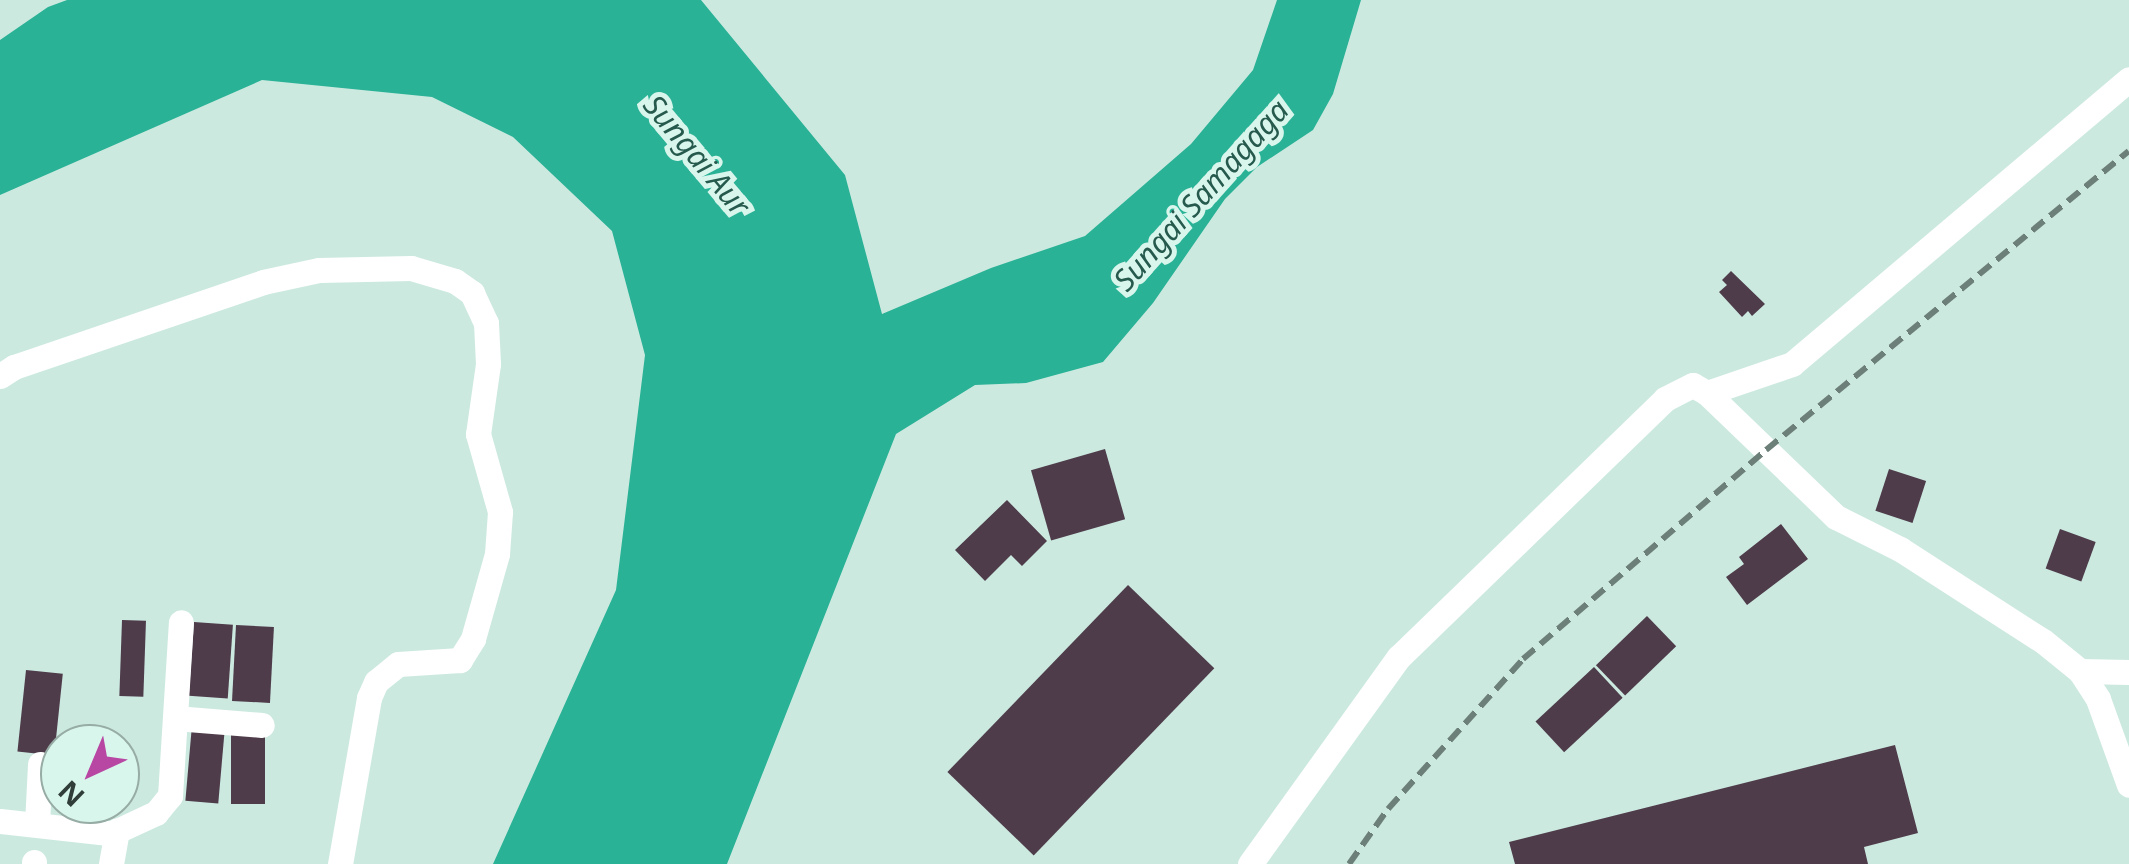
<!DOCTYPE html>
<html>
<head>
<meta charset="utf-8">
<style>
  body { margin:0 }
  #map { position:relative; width:2129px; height:864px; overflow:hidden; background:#cce9e0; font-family:"Noto Sans",sans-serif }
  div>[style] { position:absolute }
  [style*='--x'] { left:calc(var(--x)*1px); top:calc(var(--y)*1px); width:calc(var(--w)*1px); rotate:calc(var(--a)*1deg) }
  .water>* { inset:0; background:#2ab296 }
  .building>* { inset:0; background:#4e3c4a; transform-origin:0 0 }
  .minor>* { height:25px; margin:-12.5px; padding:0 12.5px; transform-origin:12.5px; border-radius:12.5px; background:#fff }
  .rail>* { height:6px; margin-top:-3px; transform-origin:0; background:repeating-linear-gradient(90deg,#6d7f79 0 15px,transparent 0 23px) }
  span { translate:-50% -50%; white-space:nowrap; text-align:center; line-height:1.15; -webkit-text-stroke:10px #d9f6ed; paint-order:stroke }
  .water-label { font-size:30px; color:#265a4d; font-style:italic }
  .north { position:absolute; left:40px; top:724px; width:100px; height:100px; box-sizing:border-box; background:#d9f6ed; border:2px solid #96aca5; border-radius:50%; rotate:224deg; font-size:28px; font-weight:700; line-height:40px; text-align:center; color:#313d39 }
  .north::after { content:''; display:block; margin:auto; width:35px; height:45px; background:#b747a3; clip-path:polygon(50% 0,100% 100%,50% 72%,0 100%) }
</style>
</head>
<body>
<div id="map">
  <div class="water">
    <div style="clip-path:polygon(67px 0,701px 0,845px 175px,882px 314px,991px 268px,1085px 236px,1191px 144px,1253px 70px,1277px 0,1361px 0,1333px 94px,1313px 130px,1257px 167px,1225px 199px,1153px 303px,1103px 362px,1026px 383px,975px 385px,896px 434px,727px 864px,493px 864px,616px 590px,645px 355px,612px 231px,513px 137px,432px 97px,262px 80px,0 195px,0 40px,48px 7px)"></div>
  </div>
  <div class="building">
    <div style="clip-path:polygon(1731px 271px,1765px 304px,1752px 316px,1748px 311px,1742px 317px,1719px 292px,1727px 285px,1722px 280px)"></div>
    <div style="left:1105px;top:449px;width:73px;height:77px;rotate:74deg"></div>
    <div style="left:1889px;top:469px;width:39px;height:44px;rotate:18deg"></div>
    <div style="clip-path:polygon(1007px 500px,1047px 541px,1022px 566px,1011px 555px,985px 581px,955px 550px)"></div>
    <div style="clip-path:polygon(1781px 524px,1808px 559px,1747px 605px,1726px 577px,1744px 564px,1739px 557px)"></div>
    <div style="left:2060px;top:529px;width:38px;height:42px;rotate:20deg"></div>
    <div style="left:1128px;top:585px;width:120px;height:260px;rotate:44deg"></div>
    <div style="left:1647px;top:616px;width:42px;height:71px;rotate:46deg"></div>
    <div style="left:122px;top:620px;width:24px;height:76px;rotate:2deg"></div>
    <div style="left:194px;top:622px;width:39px;height:74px;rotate:4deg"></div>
    <div style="left:236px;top:625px;width:38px;height:76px;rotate:3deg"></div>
    <div style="left:1594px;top:667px;width:42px;height:80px;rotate:47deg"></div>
    <div style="left:26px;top:670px;width:37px;height:82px;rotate:6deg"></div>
    <div style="left:192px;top:725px;width:33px;height:76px;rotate:5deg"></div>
    <div style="left:231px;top:730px;width:34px;height:74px"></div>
    <div style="clip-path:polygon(1895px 745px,1918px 833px,1864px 847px,1868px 864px,1515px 864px,1509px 842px)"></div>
  </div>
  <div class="minor">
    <div style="--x:0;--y:376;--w:17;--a:-33"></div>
    <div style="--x:14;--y:367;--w:263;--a:-18.8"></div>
    <div style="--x:263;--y:282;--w:57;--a:-12.1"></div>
    <div style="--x:319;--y:270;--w:92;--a:-1.2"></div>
    <div style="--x:411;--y:268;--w:46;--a:16.5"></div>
    <div style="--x:455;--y:281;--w:21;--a:35"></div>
    <div style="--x:472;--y:293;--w:33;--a:65"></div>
    <div style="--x:486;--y:323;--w:41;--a:87.2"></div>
    <div style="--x:488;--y:364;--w:71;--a:98.1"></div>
    <div style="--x:478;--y:434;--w:81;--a:74.2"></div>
    <div style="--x:500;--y:512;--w:42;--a:94.1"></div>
    <div style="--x:497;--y:554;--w:88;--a:105.8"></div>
    <div style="--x:473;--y:639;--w:25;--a:122"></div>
    <div style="--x:460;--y:660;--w:62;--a:176.3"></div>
    <div style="--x:398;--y:664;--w:28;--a:141"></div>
    <div style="--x:376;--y:682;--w:17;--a:114"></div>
    <div style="--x:369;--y:698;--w:169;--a:99.9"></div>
    <div style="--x:1707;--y:393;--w:90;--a:-18.8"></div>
    <div style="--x:1792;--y:364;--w:441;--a:-40.2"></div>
    <div style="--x:2080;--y:671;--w:49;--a:1.2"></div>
    <div style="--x:175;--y:718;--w:87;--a:4.6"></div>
    <div style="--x:0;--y:821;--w:116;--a:6.4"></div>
    <div style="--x:37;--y:824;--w:60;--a:-87.1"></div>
    <div style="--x:34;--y:864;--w:2;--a:-90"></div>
    <div style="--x:111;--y:864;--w:34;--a:-80"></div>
    <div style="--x:117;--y:831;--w:43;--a:-24.8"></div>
    <div style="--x:156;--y:813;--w:22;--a:-51"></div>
    <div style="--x:170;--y:796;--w:174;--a:-86.4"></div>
    <div style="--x:1250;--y:864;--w:255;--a:-54.3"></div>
    <div style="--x:1399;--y:657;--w:371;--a:-44.1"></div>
    <div style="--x:1665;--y:399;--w:31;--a:-27"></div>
    <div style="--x:1693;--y:385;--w:16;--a:30"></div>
    <div style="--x:1707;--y:393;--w:179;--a:43.9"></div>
    <div style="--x:1836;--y:517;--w:72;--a:26.6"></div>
    <div style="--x:1900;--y:549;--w:170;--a:32.8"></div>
    <div style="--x:2043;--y:641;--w:48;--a:39"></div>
    <div style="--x:2080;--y:671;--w:33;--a:57"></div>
    <div style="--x:2098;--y:699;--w:91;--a:70.2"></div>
  </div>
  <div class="rail">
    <div style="--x:1349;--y:864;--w:67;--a:-54.7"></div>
    <div style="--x:1388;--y:809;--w:202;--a:-48"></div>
    <div style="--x:1523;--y:659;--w:321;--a:-40.7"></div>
    <div style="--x:1766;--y:450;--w:470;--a:-39.5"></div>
  </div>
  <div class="water-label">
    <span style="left:697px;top:155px;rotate:50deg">Sungai Aur</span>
    <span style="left:1201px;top:195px;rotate:-48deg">Sungai Samagaga</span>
  </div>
  <div class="north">N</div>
</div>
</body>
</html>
